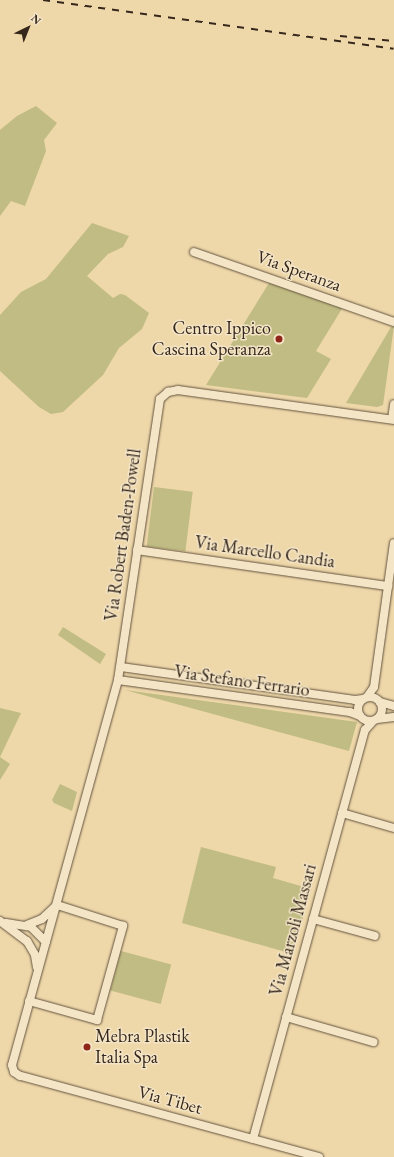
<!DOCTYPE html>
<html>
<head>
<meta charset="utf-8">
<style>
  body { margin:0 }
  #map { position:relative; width:394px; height:1157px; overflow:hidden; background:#eed7a9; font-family:"EB Garamond",serif }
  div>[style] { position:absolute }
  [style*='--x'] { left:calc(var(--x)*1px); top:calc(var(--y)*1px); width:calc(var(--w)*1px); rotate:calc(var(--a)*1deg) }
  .green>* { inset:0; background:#c0bc83; transform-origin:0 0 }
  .roads { filter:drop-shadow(0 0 1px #63533e) drop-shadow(0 0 1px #63533e) }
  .minor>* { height:8px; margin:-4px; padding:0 4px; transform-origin:4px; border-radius:4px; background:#f4e5c7 }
  .minor>.ring { margin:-4px; padding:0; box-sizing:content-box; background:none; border:8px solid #f4e5c7; border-radius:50% }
  .rail>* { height:1.5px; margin-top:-0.75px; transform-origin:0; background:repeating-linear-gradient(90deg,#35271b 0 7px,transparent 0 14px) }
  .dots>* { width:11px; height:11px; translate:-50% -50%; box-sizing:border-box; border:2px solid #f4e5c7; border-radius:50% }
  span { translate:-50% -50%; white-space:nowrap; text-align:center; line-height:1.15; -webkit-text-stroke:3px #f4e5c7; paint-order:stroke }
  .street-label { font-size:18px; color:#35271b }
  .poi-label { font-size:18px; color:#35271b }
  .right { translate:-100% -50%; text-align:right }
  .left { translate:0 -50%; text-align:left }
  .north { position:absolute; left:8px; top:8px; width:40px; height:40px; -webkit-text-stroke:3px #f4e5c7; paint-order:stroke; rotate:43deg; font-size:11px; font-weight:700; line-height:16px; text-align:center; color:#35271b }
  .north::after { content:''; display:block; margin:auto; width:14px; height:18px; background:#35271b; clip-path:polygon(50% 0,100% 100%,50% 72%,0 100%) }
</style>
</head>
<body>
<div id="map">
  <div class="green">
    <div style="clip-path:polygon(36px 106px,57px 123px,44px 140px,46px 151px,25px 206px,11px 201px,0 216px,0 130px,17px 116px)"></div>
    <div style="clip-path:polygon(92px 223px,129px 236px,123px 247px,108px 254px,87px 276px,113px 298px,120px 294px,125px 295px,149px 313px,142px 329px,119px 348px,103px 375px,63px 412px,51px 414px,39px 407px,0 371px,0 315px,21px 292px,46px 279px)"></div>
    <div style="clip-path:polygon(269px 283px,327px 301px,333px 306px,343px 307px,316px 351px,331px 359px,307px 398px,206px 385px)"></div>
    <div style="clip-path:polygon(394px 326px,383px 405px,377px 407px,346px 403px,391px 327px)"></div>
    <div style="left:154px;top:487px;width:39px;height:60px;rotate:7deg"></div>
    <div style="clip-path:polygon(63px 627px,106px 654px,100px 664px,58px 635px)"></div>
    <div style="clip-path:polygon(125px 690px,357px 722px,349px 751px)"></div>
    <div style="clip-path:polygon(0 708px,21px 713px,0 757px,10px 764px,0 780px)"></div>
    <div style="clip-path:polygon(60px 784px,77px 792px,72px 811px,54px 803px,52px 800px)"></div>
    <div style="clip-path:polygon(201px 847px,276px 867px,273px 878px,311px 889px,293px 954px,182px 923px)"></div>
    <div style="left:121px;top:951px;width:52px;height:41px;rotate:15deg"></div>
  </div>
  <div class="roads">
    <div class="minor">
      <div style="--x:194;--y:252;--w:212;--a:19.3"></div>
      <div style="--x:392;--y:419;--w:15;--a:-82"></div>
      <div style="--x:137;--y:550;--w:254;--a:8.2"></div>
      <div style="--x:121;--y:667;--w:236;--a:8"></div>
      <div style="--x:355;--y:700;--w:8;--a:-7"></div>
      <div style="--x:118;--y:680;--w:234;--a:7.9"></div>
      <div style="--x:350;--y:712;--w:11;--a:22"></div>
      <div style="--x:367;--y:697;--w:12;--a:-55"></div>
      <div style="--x:374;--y:687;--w:145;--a:-82.1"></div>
      <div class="ring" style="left:358px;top:697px;width:16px;height:16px"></div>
      <div style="--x:380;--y:702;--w:15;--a:16"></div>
      <div style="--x:377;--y:719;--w:17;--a:-7"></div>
      <div style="--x:342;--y:813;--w:54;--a:16.1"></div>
      <div style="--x:313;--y:919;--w:64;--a:15.3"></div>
      <div style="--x:0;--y:921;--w:34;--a:37"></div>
      <div style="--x:27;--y:941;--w:16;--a:60"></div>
      <div style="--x:35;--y:955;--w:12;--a:81"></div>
      <div style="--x:6;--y:923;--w:25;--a:9"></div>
      <div style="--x:31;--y:927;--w:21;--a:45"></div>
      <div style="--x:27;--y:925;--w:16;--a:-22"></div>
      <div style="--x:42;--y:919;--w:19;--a:-43"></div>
      <div style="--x:29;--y:1001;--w:71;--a:15.6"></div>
      <div style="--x:97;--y:1020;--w:98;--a:-74.5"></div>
      <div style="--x:123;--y:926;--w:69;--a:-162.3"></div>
      <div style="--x:286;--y:1017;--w:91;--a:16"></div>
      <div style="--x:253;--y:1139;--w:424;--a:-74.7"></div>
      <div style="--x:365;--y:730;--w:12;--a:-48"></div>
      <div style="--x:319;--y:1157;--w:310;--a:-164.8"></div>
      <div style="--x:20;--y:1076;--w:7;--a:-146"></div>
      <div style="--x:14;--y:1072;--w:7;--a:-106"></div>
      <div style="--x:12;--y:1065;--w:399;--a:-74.6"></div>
      <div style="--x:118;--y:680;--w:284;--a:-81.5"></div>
      <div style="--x:160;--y:399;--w:11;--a:-41"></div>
      <div style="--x:168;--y:392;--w:10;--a:-11"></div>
      <div style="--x:178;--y:390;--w:218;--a:7.9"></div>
    </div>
  </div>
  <div class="rail">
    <div style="--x:43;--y:0;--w:354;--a:7.9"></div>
    <div style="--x:340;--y:36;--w:54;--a:5.3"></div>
  </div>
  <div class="dots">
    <div style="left:279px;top:339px;background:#8f2418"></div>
    <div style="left:87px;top:1047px;background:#8f2418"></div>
  </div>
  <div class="street-label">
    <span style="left:299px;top:271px;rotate:20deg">Via Speranza</span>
    <span style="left:123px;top:535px;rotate:-82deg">Via Robert Baden-Powell</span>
    <span style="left:265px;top:552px;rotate:8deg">Via Marcello Candia</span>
    <span style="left:242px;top:681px;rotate:8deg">Via Stefano Ferrario</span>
    <span style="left:293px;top:930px;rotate:-75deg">Via Marzoli Massari</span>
    <span style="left:170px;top:1100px;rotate:15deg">Via Tibet</span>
  </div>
  <div class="poi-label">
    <span class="right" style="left:271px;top:339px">Centro Ippico<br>Cascina Speranza</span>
    <span class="left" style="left:95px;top:1047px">Mebra Plastik<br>Italia Spa</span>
  </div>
  <div class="north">N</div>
</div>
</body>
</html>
